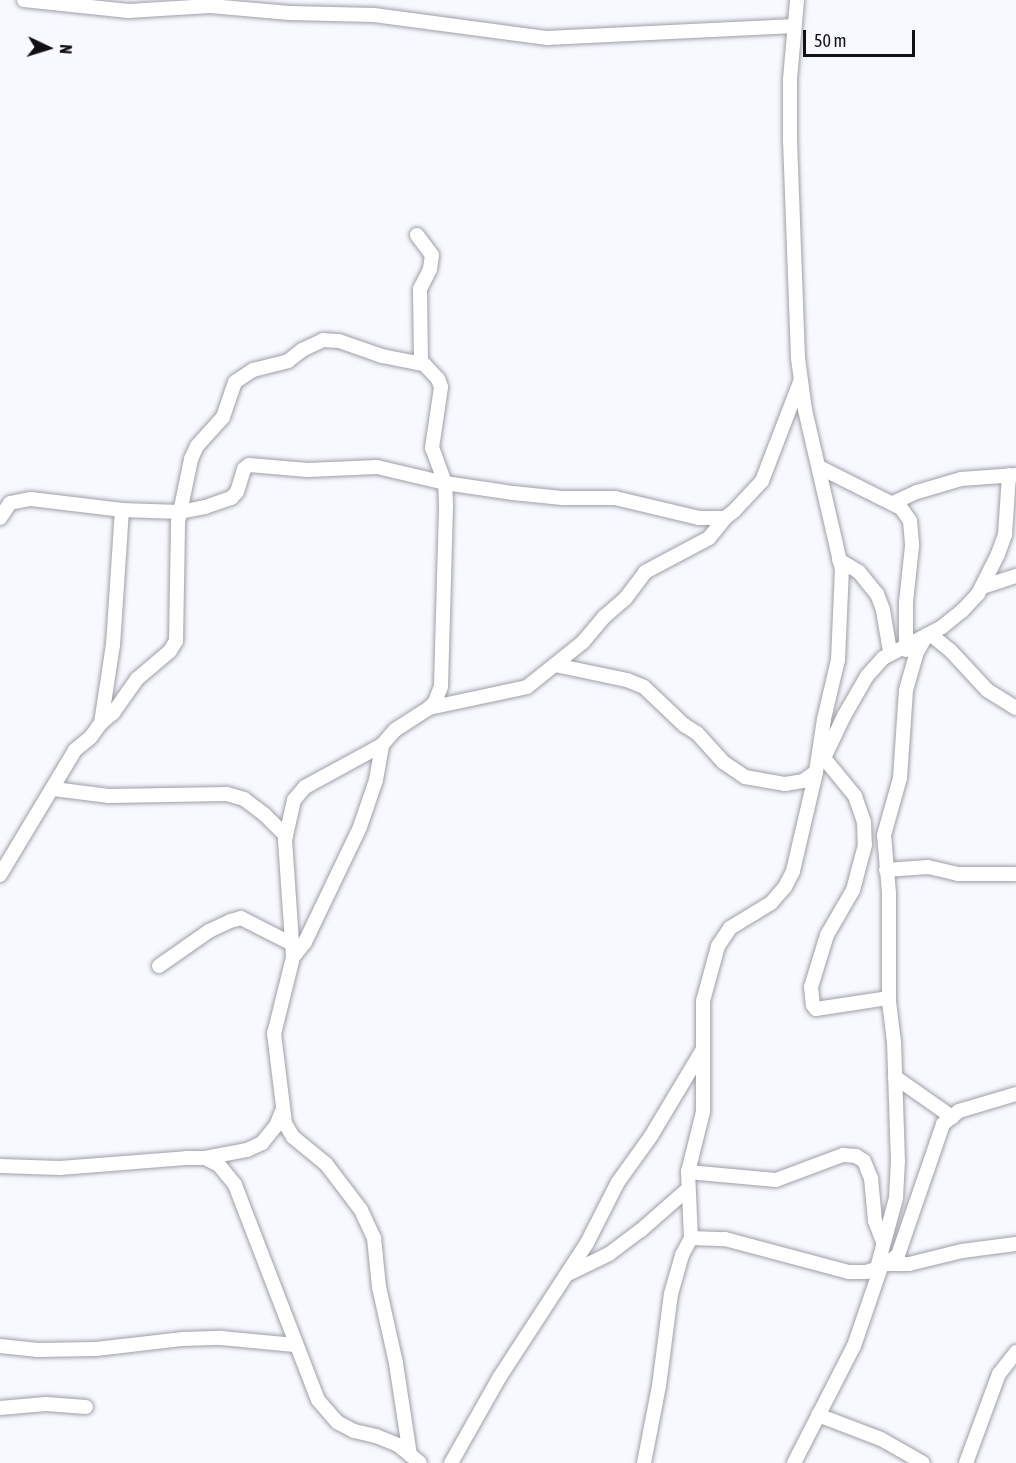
<!DOCTYPE html>
<html>
<head>
<meta charset="utf-8">
<style>
  body { margin:0 }
  #map { position:relative; width:1016px; height:1463px; overflow:hidden; background:#f8f8ff; font-family:"Asap Condensed",sans-serif }
  div>[style] { position:absolute }
  [style*='--x'] { left:calc(var(--x)*1px); top:calc(var(--y)*1px); width:calc(var(--w)*1px); rotate:calc(var(--a)*1deg) }
  .roads { filter:drop-shadow(0 0 2px #9e9fa6) drop-shadow(0 0 2px #9e9fa6) }
  .street>* { height:14px; margin:-7px; padding:0 7px; transform-origin:7px; border-radius:7px; background:#fff }
  span { translate:-50% -50%; white-space:nowrap; text-align:center; line-height:1.15; -webkit-text-stroke:4.5px #f8f8ff; paint-order:stroke }
  .north { position:absolute; left:18px; top:18px; width:60px; height:60px; -webkit-text-stroke:4px #f8f8ff; paint-order:stroke; rotate:94deg; font-size:16px; font-weight:700; line-height:24px; text-align:center; color:#111113 }
  .north::after { content:''; display:block; margin:auto; width:21px; height:27px; background:#111113; clip-path:polygon(50% 0,100% 100%,50% 72%,0 100%) }
  .scale { position:absolute; left:803px; top:30px; width:112px; height:27px; box-sizing:border-box; border:3px solid #111113; border-top:0; padding-left:8px; font-size:18px; line-height:21px; white-space:nowrap; color:#111113; -webkit-text-stroke:4px #f8f8ff; paint-order:stroke }
</style>
</head>
<body>
<div id="map">
  <div class="roads">
    <div class="street">
      <div style="--x:24;--y:0;--w:105;--a:6"></div>
      <div style="--x:128;--y:11;--w:82;--a:-3.5"></div>
      <div style="--x:210;--y:6;--w:80;--a:5"></div>
      <div style="--x:290;--y:13;--w:84;--a:1.4"></div>
      <div style="--x:374;--y:15;--w:175;--a:7.6"></div>
      <div style="--x:547;--y:38;--w:248;--a:-2.8"></div>
      <div style="--x:819;--y:467;--w:92;--a:26.6"></div>
      <div style="--x:901;--y:508;--w:16;--a:55"></div>
      <div style="--x:910;--y:521;--w:25;--a:85"></div>
      <div style="--x:912;--y:546;--w:56;--a:96.1"></div>
      <div style="--x:906;--y:602;--w:48;--a:90"></div>
      <div style="--x:893;--y:503;--w:26;--a:-25"></div>
      <div style="--x:917;--y:492;--w:46;--a:-16.5"></div>
      <div style="--x:961;--y:479;--w:55;--a:-4.2"></div>
      <div style="--x:0;--y:518;--w:18;--a:-56"></div>
      <div style="--x:10;--y:503;--w:21;--a:-11"></div>
      <div style="--x:31;--y:499;--w:92;--a:6.9"></div>
      <div style="--x:122;--y:510;--w:58;--a:2"></div>
      <div style="--x:180;--y:512;--w:25;--a:-11"></div>
      <div style="--x:205;--y:507;--w:28;--a:-19"></div>
      <div style="--x:231;--y:498;--w:8;--a:-45"></div>
      <div style="--x:237;--y:492;--w:24;--a:-73"></div>
      <div style="--x:244;--y:469;--w:6;--a:-39"></div>
      <div style="--x:249;--y:465;--w:59;--a:4.8"></div>
      <div style="--x:308;--y:470;--w:69;--a:-2.5"></div>
      <div style="--x:377;--y:467;--w:70;--a:13.2"></div>
      <div style="--x:445;--y:483;--w:69;--a:8.4"></div>
      <div style="--x:513;--y:493;--w:49;--a:5.8"></div>
      <div style="--x:562;--y:498;--w:53;--a:0"></div>
      <div style="--x:615;--y:498;--w:86;--a:13.4"></div>
      <div style="--x:699;--y:518;--w:26;--a:0"></div>
      <div style="--x:725;--y:518;--w:11;--a:-38"></div>
      <div style="--x:734;--y:511;--w:41;--a:-47"></div>
      <div style="--x:762;--y:481;--w:106;--a:-69"></div>
      <div style="--x:839;--y:560;--w:23;--a:31"></div>
      <div style="--x:859;--y:572;--w:28;--a:51"></div>
      <div style="--x:877;--y:594;--w:17;--a:69"></div>
      <div style="--x:883;--y:610;--w:43;--a:80.5"></div>
      <div style="--x:982;--y:587;--w:36;--a:-18"></div>
      <div style="--x:930;--y:634;--w:26;--a:39"></div>
      <div style="--x:950;--y:650;--w:54;--a:47.2"></div>
      <div style="--x:987;--y:690;--w:34;--a:32"></div>
      <div style="--x:555;--y:665;--w:74;--a:11.8"></div>
      <div style="--x:627;--y:680;--w:18;--a:22"></div>
      <div style="--x:644;--y:687;--w:55;--a:43.5"></div>
      <div style="--x:684;--y:725;--w:15;--a:32"></div>
      <div style="--x:697;--y:733;--w:39;--a:48"></div>
      <div style="--x:723;--y:762;--w:27;--a:34"></div>
      <div style="--x:745;--y:777;--w:41;--a:9.9"></div>
      <div style="--x:785;--y:784;--w:18;--a:-9"></div>
      <div style="--x:803;--y:781;--w:16;--a:-35"></div>
      <div style="--x:429;--y:708;--w:100;--a:-12.1"></div>
      <div style="--x:527;--y:687;--w:72;--a:-38.8"></div>
      <div style="--x:583;--y:642;--w:33;--a:-50"></div>
      <div style="--x:604;--y:617;--w:28;--a:-41"></div>
      <div style="--x:625;--y:599;--w:34;--a:-53"></div>
      <div style="--x:645;--y:572;--w:72;--a:-28"></div>
      <div style="--x:709;--y:538;--w:27;--a:-51"></div>
      <div style="--x:101;--y:723;--w:16;--a:-40"></div>
      <div style="--x:113;--y:713;--w:42;--a:-54.8"></div>
      <div style="--x:137;--y:679;--w:43;--a:-40.3"></div>
      <div style="--x:170;--y:651;--w:12;--a:-59"></div>
      <div style="--x:176;--y:641;--w:119;--a:-89"></div>
      <div style="--x:178;--y:522;--w:64;--a:-78.3"></div>
      <div style="--x:191;--y:459;--w:14;--a:-65"></div>
      <div style="--x:197;--y:446;--w:39;--a:-48"></div>
      <div style="--x:223;--y:417;--w:37;--a:-71"></div>
      <div style="--x:235;--y:382;--w:22;--a:-34"></div>
      <div style="--x:253;--y:370;--w:36;--a:-14"></div>
      <div style="--x:288;--y:361;--w:18;--a:-38"></div>
      <div style="--x:302;--y:350;--w:23;--a:-25"></div>
      <div style="--x:323;--y:340;--w:16;--a:4"></div>
      <div style="--x:339;--y:341;--w:46;--a:19.2"></div>
      <div style="--x:382;--y:356;--w:42;--a:11"></div>
      <div style="--x:819;--y:752;--w:57;--a:50.7"></div>
      <div style="--x:855;--y:796;--w:28;--a:71"></div>
      <div style="--x:864;--y:822;--w:23;--a:88"></div>
      <div style="--x:865;--y:845;--w:47;--a:104.9"></div>
      <div style="--x:853;--y:890;--w:52;--a:120"></div>
      <div style="--x:827;--y:935;--w:54;--a:107.1"></div>
      <div style="--x:811;--y:987;--w:18;--a:84"></div>
      <div style="--x:813;--y:1005;--w:5;--a:53"></div>
      <div style="--x:816;--y:1009;--w:74;--a:-8.6"></div>
      <div style="--x:824;--y:758;--w:47;--a:-64.5"></div>
      <div style="--x:844;--y:716;--w:46;--a:-60.1"></div>
      <div style="--x:867;--y:676;--w:24;--a:-48"></div>
      <div style="--x:883;--y:658;--w:67;--a:-27.7"></div>
      <div style="--x:942;--y:627;--w:26;--a:-39"></div>
      <div style="--x:962;--y:611;--w:23;--a:-47"></div>
      <div style="--x:978;--y:594;--w:45;--a:-63.4"></div>
      <div style="--x:998;--y:554;--w:20;--a:-70"></div>
      <div style="--x:1005;--y:535;--w:60;--a:-86.2"></div>
      <div style="--x:54;--y:789;--w:55;--a:7.3"></div>
      <div style="--x:109;--y:796;--w:118;--a:-1"></div>
      <div style="--x:227;--y:794;--w:18;--a:16"></div>
      <div style="--x:244;--y:799;--w:25;--a:37"></div>
      <div style="--x:264;--y:814;--w:31;--a:45"></div>
      <div style="--x:886;--y:870;--w:42;--a:-4.1"></div>
      <div style="--x:928;--y:867;--w:31;--a:13"></div>
      <div style="--x:958;--y:874;--w:58;--a:0"></div>
      <div style="--x:0;--y:875;--w:146;--a:-59"></div>
      <div style="--x:75;--y:750;--w:19;--a:-39"></div>
      <div style="--x:90;--y:738;--w:19;--a:-54"></div>
      <div style="--x:101;--y:723;--w:79;--a:-81.3"></div>
      <div style="--x:113;--y:645;--w:135;--a:-86.2"></div>
      <div style="--x:293;--y:957;--w:19;--a:-51"></div>
      <div style="--x:305;--y:942;--w:127;--a:-64.4"></div>
      <div style="--x:360;--y:827;--w:50;--a:-71.2"></div>
      <div style="--x:376;--y:780;--w:36;--a:-80"></div>
      <div style="--x:159;--y:966;--w:61;--a:-35"></div>
      <div style="--x:209;--y:931;--w:23;--a:-25"></div>
      <div style="--x:230;--y:921;--w:11;--a:-15"></div>
      <div style="--x:241;--y:918;--w:57;--a:27"></div>
      <div style="--x:895;--y:1077;--w:70;--a:35.1"></div>
      <div style="--x:205;--y:1158;--w:43;--a:-10.8"></div>
      <div style="--x:247;--y:1150;--w:17;--a:-25"></div>
      <div style="--x:262;--y:1143;--w:22;--a:-51"></div>
      <div style="--x:276;--y:1126;--w:16;--a:-68"></div>
      <div style="--x:0;--y:1166;--w:60;--a:1.9"></div>
      <div style="--x:60;--y:1168;--w:126;--a:-4.5"></div>
      <div style="--x:186;--y:1158;--w:19;--a:0"></div>
      <div style="--x:205;--y:1158;--w:16;--a:27"></div>
      <div style="--x:219;--y:1165;--w:26;--a:51"></div>
      <div style="--x:235;--y:1185;--w:230;--a:68.9"></div>
      <div style="--x:318;--y:1400;--w:29;--a:49"></div>
      <div style="--x:337;--y:1422;--w:19;--a:28"></div>
      <div style="--x:354;--y:1431;--w:23;--a:13"></div>
      <div style="--x:376;--y:1436;--w:24;--a:22"></div>
      <div style="--x:398;--y:1445;--w:28;--a:39"></div>
      <div style="--x:688;--y:1172;--w:88;--a:5.2"></div>
      <div style="--x:776;--y:1180;--w:72;--a:-20.5"></div>
      <div style="--x:843;--y:1155;--w:13;--a:4"></div>
      <div style="--x:856;--y:1156;--w:9;--a:32"></div>
      <div style="--x:864;--y:1161;--w:18;--a:68"></div>
      <div style="--x:871;--y:1178;--w:43;--a:84.7"></div>
      <div style="--x:875;--y:1221;--w:22;--a:69"></div>
      <div style="--x:691;--y:1238;--w:66;--a:-92.6"></div>
      <div style="--x:688;--y:1172;--w:62;--a:-76"></div>
      <div style="--x:703;--y:1112;--w:111;--a:-90"></div>
      <div style="--x:703;--y:1001;--w:57;--a:-74.7"></div>
      <div style="--x:718;--y:946;--w:22;--a:-56"></div>
      <div style="--x:730;--y:928;--w:48;--a:-31.4"></div>
      <div style="--x:771;--y:903;--w:21;--a:-49"></div>
      <div style="--x:785;--y:887;--w:18;--a:-63"></div>
      <div style="--x:793;--y:871;--w:102;--a:-76.9"></div>
      <div style="--x:816;--y:772;--w:54;--a:-81.4"></div>
      <div style="--x:824;--y:719;--w:61;--a:-76.7"></div>
      <div style="--x:838;--y:660;--w:90;--a:-87.5"></div>
      <div style="--x:842;--y:570;--w:164;--a:-103"></div>
      <div style="--x:805;--y:410;--w:52;--a:-97.7"></div>
      <div style="--x:798;--y:358;--w:217;--a:-92.1"></div>
      <div style="--x:790;--y:141;--w:62;--a:-90"></div>
      <div style="--x:790;--y:79;--w:79;--a:-84.9"></div>
      <div style="--x:885;--y:1264;--w:24;--a:0"></div>
      <div style="--x:909;--y:1264;--w:55;--a:-13.8"></div>
      <div style="--x:962;--y:1251;--w:54;--a:-7.4"></div>
      <div style="--x:877;--y:1268;--w:73;--a:-74.8"></div>
      <div style="--x:896;--y:1198;--w:36;--a:-87"></div>
      <div style="--x:898;--y:1162;--w:120;--a:-91.9"></div>
      <div style="--x:894;--y:1042;--w:38;--a:-97"></div>
      <div style="--x:889;--y:1004;--w:111;--a:-90"></div>
      <div style="--x:889;--y:893;--w:58;--a:-94.9"></div>
      <div style="--x:884;--y:835;--w:59;--a:-74.3"></div>
      <div style="--x:900;--y:778;--w:88;--a:-86.1"></div>
      <div style="--x:906;--y:690;--w:40;--a:-74"></div>
      <div style="--x:917;--y:652;--w:20;--a:-60"></div>
      <div style="--x:568;--y:1274;--w:46;--a:-26"></div>
      <div style="--x:609;--y:1254;--w:39;--a:-37"></div>
      <div style="--x:640;--y:1231;--w:64;--a:-41.2"></div>
      <div style="--x:0;--y:1346;--w:38;--a:6"></div>
      <div style="--x:38;--y:1350;--w:58;--a:-1"></div>
      <div style="--x:96;--y:1349;--w:88;--a:-6.6"></div>
      <div style="--x:183;--y:1339;--w:38;--a:-2"></div>
      <div style="--x:221;--y:1338;--w:74;--a:5.4"></div>
      <div style="--x:0;--y:1408;--w:46;--a:-5"></div>
      <div style="--x:46;--y:1404;--w:40;--a:4.3"></div>
      <div style="--x:818;--y:1415;--w:67;--a:20.9"></div>
      <div style="--x:881;--y:1439;--w:48;--a:29.7"></div>
      <div style="--x:410;--y:1455;--w:93;--a:-98.7"></div>
      <div style="--x:396;--y:1363;--w:78;--a:-102.6"></div>
      <div style="--x:379;--y:1287;--w:49;--a:-95.8"></div>
      <div style="--x:374;--y:1238;--w:31;--a:-115"></div>
      <div style="--x:361;--y:1210;--w:58;--a:-127.3"></div>
      <div style="--x:326;--y:1164;--w:43;--a:-140.7"></div>
      <div style="--x:293;--y:1137;--w:16;--a:-120"></div>
      <div style="--x:285;--y:1123;--w:90;--a:-97"></div>
      <div style="--x:274;--y:1034;--w:79;--a:-76.1"></div>
      <div style="--x:293;--y:957;--w:117;--a:-93.9"></div>
      <div style="--x:285;--y:840;--w:41;--a:-77.3"></div>
      <div style="--x:294;--y:800;--w:17;--a:-50"></div>
      <div style="--x:305;--y:787;--w:88;--a:-28.6"></div>
      <div style="--x:382;--y:745;--w:20;--a:-49"></div>
      <div style="--x:395;--y:730;--w:40;--a:-32.9"></div>
      <div style="--x:429;--y:708;--w:8;--a:-45"></div>
      <div style="--x:435;--y:702;--w:17;--a:-69"></div>
      <div style="--x:441;--y:686;--w:180;--a:-88.4"></div>
      <div style="--x:446;--y:506;--w:23;--a:-92"></div>
      <div style="--x:445;--y:483;--w:37;--a:-110"></div>
      <div style="--x:432;--y:448;--w:62;--a:-81.6"></div>
      <div style="--x:441;--y:387;--w:9;--a:-111"></div>
      <div style="--x:438;--y:379;--w:25;--a:-133"></div>
      <div style="--x:421;--y:361;--w:72;--a:-90.8"></div>
      <div style="--x:420;--y:289;--w:22;--a:-63"></div>
      <div style="--x:430;--y:269;--w:14;--a:-82"></div>
      <div style="--x:432;--y:255;--w:25;--a:-127"></div>
      <div style="--x:451;--y:1463;--w:98;--a:-60.5"></div>
      <div style="--x:499;--y:1378;--w:161;--a:-56.9"></div>
      <div style="--x:587;--y:1243;--w:68;--a:-63.1"></div>
      <div style="--x:618;--y:1182;--w:57;--a:-54.3"></div>
      <div style="--x:651;--y:1136;--w:101;--a:-59.1"></div>
      <div style="--x:644;--y:1463;--w:78;--a:-79"></div>
      <div style="--x:659;--y:1386;--w:93;--a:-82.6"></div>
      <div style="--x:671;--y:1294;--w:41;--a:-74.2"></div>
      <div style="--x:682;--y:1255;--w:19;--a:-62"></div>
      <div style="--x:691;--y:1238;--w:34;--a:2"></div>
      <div style="--x:725;--y:1239;--w:128;--a:14.9"></div>
      <div style="--x:849;--y:1272;--w:17;--a:0"></div>
      <div style="--x:866;--y:1272;--w:16;--a:-18"></div>
      <div style="--x:881;--y:1267;--w:21;--a:-35"></div>
      <div style="--x:898;--y:1255;--w:139;--a:-71"></div>
      <div style="--x:943;--y:1124;--w:21;--a:-39"></div>
      <div style="--x:959;--y:1111;--w:59;--a:-16.6"></div>
      <div style="--x:794;--y:1463;--w:131;--a:-62.9"></div>
      <div style="--x:854;--y:1346;--w:83;--a:-71.1"></div>
      <div style="--x:966;--y:1463;--w:95;--a:-69.7"></div>
      <div style="--x:999;--y:1374;--w:28;--a:-52"></div>
    </div>
  </div>
  <div class="north">N</div>
  <div class="scale">50 m</div>
</div>
</body>
</html>
